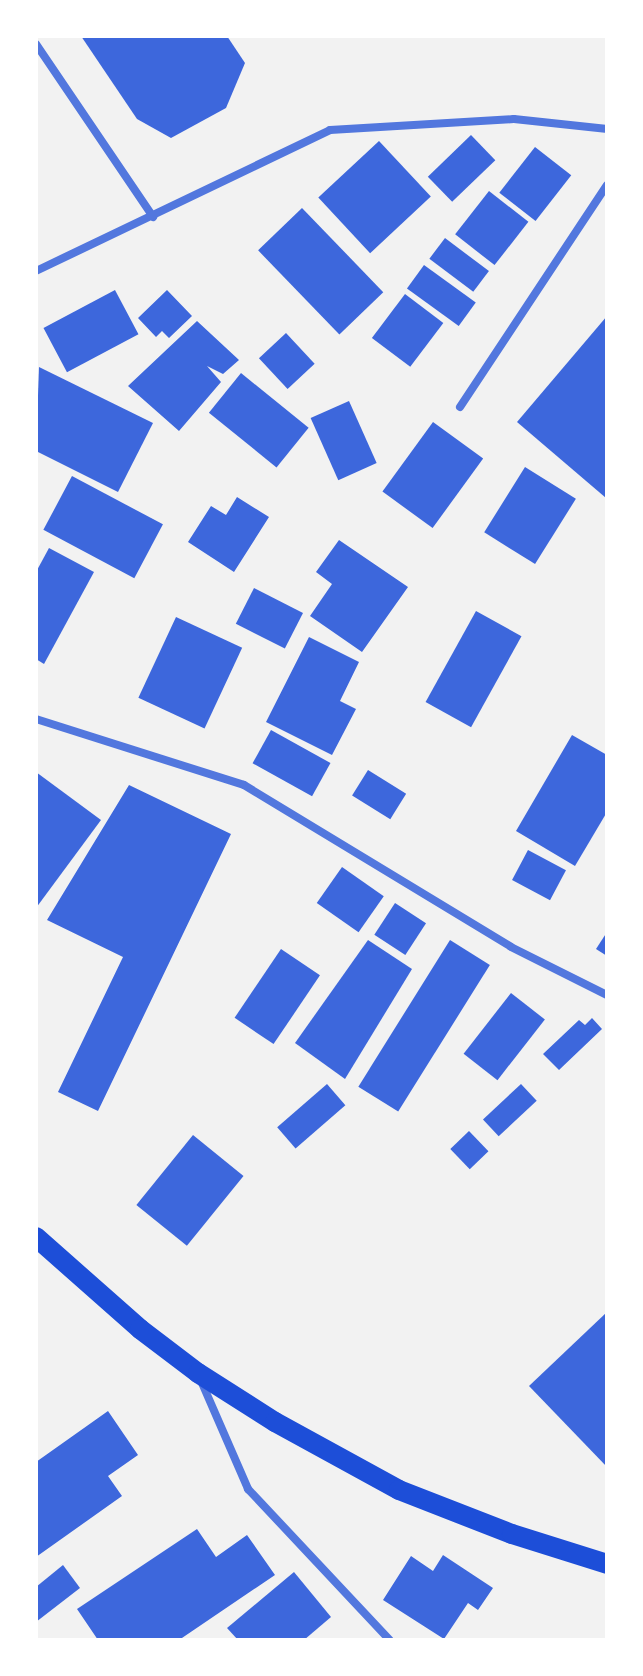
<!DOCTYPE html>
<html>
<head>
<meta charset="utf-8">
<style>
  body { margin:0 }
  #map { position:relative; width:643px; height:1676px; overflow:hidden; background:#f2f2f2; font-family:"Varela Round",sans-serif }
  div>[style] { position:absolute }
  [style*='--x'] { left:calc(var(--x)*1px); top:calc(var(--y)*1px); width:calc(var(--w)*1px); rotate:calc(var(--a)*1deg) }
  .building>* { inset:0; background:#3d67dc; transform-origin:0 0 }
  .minor>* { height:8px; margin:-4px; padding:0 4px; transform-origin:4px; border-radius:4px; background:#5277de }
  .primary>* { height:20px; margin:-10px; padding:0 10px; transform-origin:10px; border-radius:10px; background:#1d4ed8 }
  span { translate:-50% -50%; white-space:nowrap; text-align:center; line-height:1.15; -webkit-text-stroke:8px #fff; paint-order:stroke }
  .frame { position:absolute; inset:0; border:38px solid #fff; pointer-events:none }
</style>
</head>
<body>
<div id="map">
  <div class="building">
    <div style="clip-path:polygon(81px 36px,227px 36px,245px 63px,226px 108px,171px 138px,137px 119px)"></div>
    <div style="left:471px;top:135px;width:35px;height:60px;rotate:46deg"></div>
    <div style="left:379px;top:141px;width:76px;height:83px;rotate:47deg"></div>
    <div style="left:535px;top:147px;width:46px;height:58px;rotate:38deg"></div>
    <div style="left:489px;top:191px;width:50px;height:55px;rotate:38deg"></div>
    <div style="left:302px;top:208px;width:117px;height:61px;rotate:46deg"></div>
    <div style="left:445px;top:238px;width:55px;height:26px;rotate:37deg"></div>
    <div style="left:424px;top:265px;width:64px;height:29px;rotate:36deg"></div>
    <div style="left:115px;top:290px;width:50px;height:81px;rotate:62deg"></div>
    <div style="clip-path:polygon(167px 290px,192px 316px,169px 338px,162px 331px,156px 337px,138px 318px)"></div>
    <div style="left:405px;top:294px;width:48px;height:55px;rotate:37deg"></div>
    <div style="clip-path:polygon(607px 316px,607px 496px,606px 498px,517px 422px)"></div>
    <div style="clip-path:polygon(197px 321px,239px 360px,223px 374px,207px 366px,221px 382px,179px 431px,128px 386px)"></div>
    <div style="left:286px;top:333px;width:42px;height:37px;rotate:47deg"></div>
    <div style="clip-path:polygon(39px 367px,153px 423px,118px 492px,36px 451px)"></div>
    <div style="left:241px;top:373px;width:87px;height:51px;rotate:39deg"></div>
    <div style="left:349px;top:401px;width:68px;height:42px;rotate:66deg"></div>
    <div style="left:433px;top:422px;width:62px;height:86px;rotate:36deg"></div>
    <div style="left:525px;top:467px;width:60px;height:77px;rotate:32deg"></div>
    <div style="left:72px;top:476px;width:103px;height:61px;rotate:28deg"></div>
    <div style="clip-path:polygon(237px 497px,269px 517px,234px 572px,188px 542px,211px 506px,226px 515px)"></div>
    <div style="clip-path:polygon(339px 540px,408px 587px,362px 652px,310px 616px,332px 584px,316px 572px)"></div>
    <div style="clip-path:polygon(49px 548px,94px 572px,44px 664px,36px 659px,36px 572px)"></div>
    <div style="left:254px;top:588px;width:55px;height:40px;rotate:27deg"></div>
    <div style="left:476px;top:611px;width:52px;height:104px;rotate:29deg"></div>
    <div style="left:176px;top:617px;width:73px;height:89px;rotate:25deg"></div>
    <div style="clip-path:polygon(309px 637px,359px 662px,340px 701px,356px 709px,332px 755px,266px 722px)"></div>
    <div style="left:271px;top:730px;width:68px;height:38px;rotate:29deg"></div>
    <div style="clip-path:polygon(572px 735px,607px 755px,607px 812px,575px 866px,516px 831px)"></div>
    <div style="left:368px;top:770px;width:45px;height:30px;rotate:32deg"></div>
    <div style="clip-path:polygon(36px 772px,101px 820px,36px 908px)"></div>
    <div style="clip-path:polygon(129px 785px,231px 834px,98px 1111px,58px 1092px,123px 957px,47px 920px)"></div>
    <div style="left:528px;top:850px;width:43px;height:34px;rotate:28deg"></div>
    <div style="left:342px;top:867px;width:51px;height:44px;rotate:35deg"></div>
    <div style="left:395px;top:903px;width:37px;height:38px;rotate:33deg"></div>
    <div style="clip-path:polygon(607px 932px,607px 956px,596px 949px)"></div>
    <div style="clip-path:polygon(368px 940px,412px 969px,345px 1079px,295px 1043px)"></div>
    <div style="left:450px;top:940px;width:47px;height:173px;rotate:32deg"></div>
    <div style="left:281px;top:949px;width:47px;height:83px;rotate:34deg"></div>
    <div style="left:511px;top:993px;width:43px;height:77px;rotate:38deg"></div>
    <div style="clip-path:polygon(592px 1018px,602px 1029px,559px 1070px,543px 1054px,579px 1020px,585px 1025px)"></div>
    <div style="left:327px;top:1084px;width:28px;height:66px;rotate:49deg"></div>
    <div style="left:521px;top:1084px;width:23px;height:52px;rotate:47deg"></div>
    <div style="left:469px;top:1131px;width:28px;height:26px;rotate:46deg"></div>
    <div style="left:193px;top:1135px;width:65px;height:90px;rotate:39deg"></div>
    <div style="clip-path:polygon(607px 1312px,607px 1467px,529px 1386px)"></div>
    <div style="clip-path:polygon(108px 1411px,138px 1455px,108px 1476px,122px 1496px,36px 1557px,36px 1462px)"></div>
    <div style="clip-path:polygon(197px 1529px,216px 1557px,247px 1535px,275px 1575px,179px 1640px,98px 1640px,77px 1609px)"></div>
    <div style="clip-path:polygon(443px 1555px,493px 1588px,478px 1610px,468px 1603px,444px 1639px,383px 1600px,411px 1556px,433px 1571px)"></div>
    <div style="clip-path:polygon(63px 1565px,80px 1588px,36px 1622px,36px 1587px)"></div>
    <div style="clip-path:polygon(294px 1572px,331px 1617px,304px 1640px,238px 1640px,227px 1628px)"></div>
  </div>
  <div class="minor">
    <div style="--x:36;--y:44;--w:209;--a:55.9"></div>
    <div style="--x:36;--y:271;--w:326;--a:-25.6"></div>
    <div style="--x:330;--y:130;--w:184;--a:-3.4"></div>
    <div style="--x:514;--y:119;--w:94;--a:6.1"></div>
    <div style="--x:460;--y:407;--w:266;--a:-56.5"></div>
    <div style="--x:36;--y:719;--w:218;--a:17.6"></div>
    <div style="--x:244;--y:785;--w:312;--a:31.2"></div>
    <div style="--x:511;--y:947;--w:107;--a:26.6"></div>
    <div style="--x:202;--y:1383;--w:116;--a:66.5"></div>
    <div style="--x:248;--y:1489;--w:207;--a:46.8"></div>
  </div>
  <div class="primary">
    <div style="--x:36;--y:1237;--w:139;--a:41.5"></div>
    <div style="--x:140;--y:1329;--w:73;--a:37.2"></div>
    <div style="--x:198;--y:1373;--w:91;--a:32.5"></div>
    <div style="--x:275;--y:1422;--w:141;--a:28.7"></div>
    <div style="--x:399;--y:1490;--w:121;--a:21.3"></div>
    <div style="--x:512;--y:1534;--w:100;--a:17.5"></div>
  </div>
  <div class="frame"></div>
</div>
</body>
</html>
